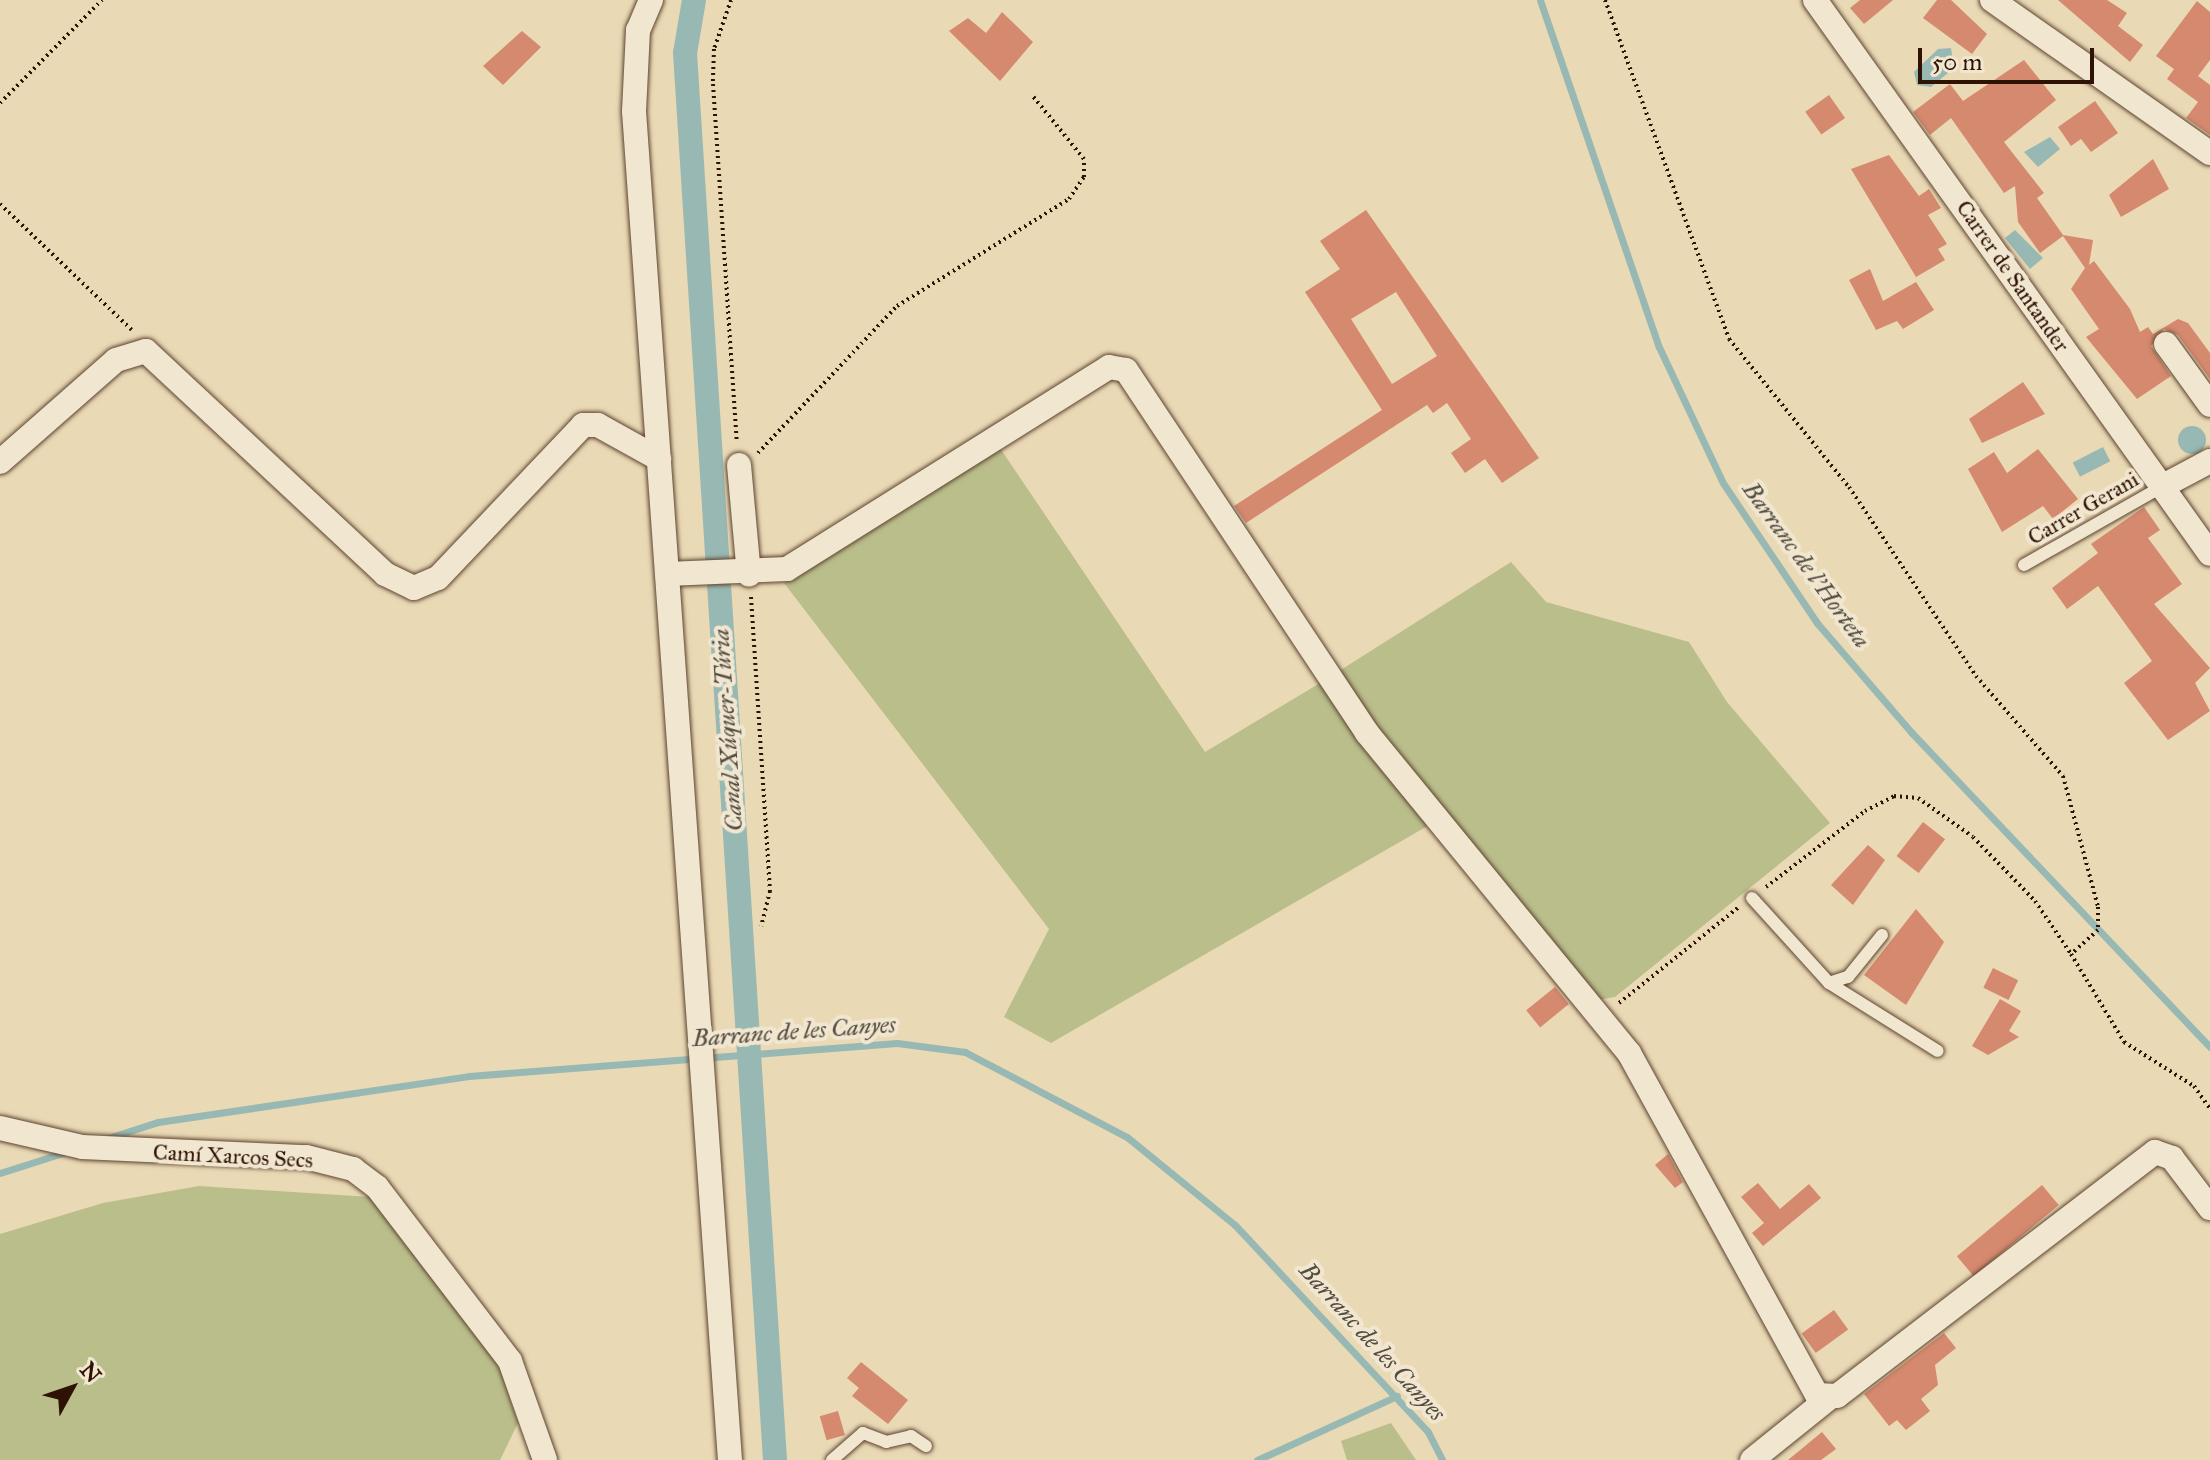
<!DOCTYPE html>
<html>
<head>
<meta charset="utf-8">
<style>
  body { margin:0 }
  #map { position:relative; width:2210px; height:1460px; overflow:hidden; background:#ead9b5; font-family:"IM FELL Great Primer",serif }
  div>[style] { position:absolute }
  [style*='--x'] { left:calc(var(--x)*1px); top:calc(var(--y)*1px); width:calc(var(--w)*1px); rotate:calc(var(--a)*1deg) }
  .green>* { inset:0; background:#babe8b }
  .water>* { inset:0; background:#98b9b3; transform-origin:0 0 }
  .round { border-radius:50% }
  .stream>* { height:7px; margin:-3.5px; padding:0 3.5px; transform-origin:3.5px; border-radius:3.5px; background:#98b9b3 }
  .canal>* { height:24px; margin:-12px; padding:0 12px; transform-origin:12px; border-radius:12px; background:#98b9b3 }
  .building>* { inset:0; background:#d5896e; transform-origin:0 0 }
  .path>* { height:4px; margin-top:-2px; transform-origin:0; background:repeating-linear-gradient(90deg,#2e1204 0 2px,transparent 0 6px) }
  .roads { filter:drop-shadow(0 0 2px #5d4430) drop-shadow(0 0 2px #5d4430) }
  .service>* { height:12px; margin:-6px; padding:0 6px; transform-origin:6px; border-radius:6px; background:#f1e6cf }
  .minor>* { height:24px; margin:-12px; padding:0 12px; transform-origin:12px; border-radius:12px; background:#f1e6cf }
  span { translate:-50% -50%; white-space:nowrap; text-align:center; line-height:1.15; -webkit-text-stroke:8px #f1e6cf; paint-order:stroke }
  .street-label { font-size:22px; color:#2e1204 }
  .water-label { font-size:24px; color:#534c41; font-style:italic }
  .north { position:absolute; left:32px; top:1348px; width:80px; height:80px; -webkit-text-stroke:6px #f1e6cf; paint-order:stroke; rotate:50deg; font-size:22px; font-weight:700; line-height:32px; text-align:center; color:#2e1204 }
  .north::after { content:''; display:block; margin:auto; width:28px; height:36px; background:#2e1204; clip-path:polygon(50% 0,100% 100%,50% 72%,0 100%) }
  .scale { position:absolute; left:1918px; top:48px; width:176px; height:36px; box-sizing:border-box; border:4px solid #2e1204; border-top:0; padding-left:10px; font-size:24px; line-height:28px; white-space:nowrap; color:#2e1204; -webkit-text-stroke:6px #f1e6cf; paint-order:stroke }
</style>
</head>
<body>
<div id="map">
  <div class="green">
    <div style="clip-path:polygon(998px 445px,1205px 752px,1325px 680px,1431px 824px,1051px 1043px,1004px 1017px,1049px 929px,784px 583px)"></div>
    <div style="clip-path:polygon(1511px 562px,1546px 602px,1689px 642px,1727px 702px,1830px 823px,1615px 997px,1591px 1001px,1373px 729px,1336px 673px)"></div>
    <div style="clip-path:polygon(199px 1186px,371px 1197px,498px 1364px,518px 1423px,500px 1460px,0 1460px,0 1234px,103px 1203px)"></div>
    <div style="clip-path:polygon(1391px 1423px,1416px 1460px,1347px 1460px,1341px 1441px)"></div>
  </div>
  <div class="water">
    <div style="clip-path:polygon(1951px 48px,1954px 68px,1931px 87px,1917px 85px,1914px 72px,1938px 49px)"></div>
    <div style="clip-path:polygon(2050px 137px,2060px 149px,2038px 167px,2024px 152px)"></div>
    <div style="clip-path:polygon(2015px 230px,2043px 258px,2030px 269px,2005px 238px)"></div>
    <div class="round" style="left:2178px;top:426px;width:28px;height:28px"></div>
    <div style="left:2103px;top:447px;width:16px;height:34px;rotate:63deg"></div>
  </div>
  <div class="stream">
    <div style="--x:1540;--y:0;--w:367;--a:71.1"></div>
    <div style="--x:1659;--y:347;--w:150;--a:64.8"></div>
    <div style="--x:1723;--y:483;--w:169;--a:56.1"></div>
    <div style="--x:1817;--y:623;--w:144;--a:49.2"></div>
    <div style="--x:1911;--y:732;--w:434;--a:46.5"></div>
    <div style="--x:108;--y:1138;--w:52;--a:-17.7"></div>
    <div style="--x:158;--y:1122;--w:314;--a:-8.4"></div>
    <div style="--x:469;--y:1076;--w:429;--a:-4.4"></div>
    <div style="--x:897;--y:1043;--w:69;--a:7.5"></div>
    <div style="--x:965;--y:1052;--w:183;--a:27.7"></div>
    <div style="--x:1127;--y:1137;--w:139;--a:39.2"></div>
    <div style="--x:1235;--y:1225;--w:283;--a:47"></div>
    <div style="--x:1428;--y:1432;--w:31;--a:63"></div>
    <div style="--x:0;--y:1173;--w:69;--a:-17.7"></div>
    <div style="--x:1257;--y:1460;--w:154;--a:-24.6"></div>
  </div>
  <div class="canal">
    <div style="--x:694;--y:0;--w:54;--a:99.6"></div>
    <div style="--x:685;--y:53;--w:1410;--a:86.34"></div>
  </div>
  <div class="building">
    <div style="clip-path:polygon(1860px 0,1893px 0,1864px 24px,1850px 8px)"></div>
    <div style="clip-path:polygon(1937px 0,1951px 0,1987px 34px,1972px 54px,1923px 18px)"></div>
    <div style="clip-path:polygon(2058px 0,2107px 0,2127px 13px,2118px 26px,2143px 45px,2130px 62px)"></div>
    <div style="clip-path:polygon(2197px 1px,2210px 12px,2210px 60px,2198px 76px,2210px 85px,2210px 135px,2186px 118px,2198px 102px,2167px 79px,2174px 69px,2156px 56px)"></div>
    <div style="clip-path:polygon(1002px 12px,1033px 42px,1000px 81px,949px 31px,968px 18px,986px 33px)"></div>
    <div style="clip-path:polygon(522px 31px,541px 47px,503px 85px,483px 66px)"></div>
    <div style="clip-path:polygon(2024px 60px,2056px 100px,2004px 142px,2044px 193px,2037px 198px,2063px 235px,2093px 240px,2089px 265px,2094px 261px,2130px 309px,2140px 332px,2148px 327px,2153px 334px,2178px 319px,2188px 323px,2210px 353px,2210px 379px,2178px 335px,2164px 329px,2151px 346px,2171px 376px,2137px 399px,2086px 337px,2099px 329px,2071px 289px,2085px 268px,2063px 236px,2040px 253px,2018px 222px,2015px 186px,2004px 193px,1951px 118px,1930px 135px,1913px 112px,1950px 84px,1963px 101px)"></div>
    <div style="left:1829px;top:95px;width:28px;height:29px;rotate:55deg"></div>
    <div style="clip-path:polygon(2095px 101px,2118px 133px,2091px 152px,2081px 139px,2071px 146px,2058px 127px)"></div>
    <div style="clip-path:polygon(1889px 155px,1919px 196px,1929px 189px,1941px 208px,1928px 215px,1947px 244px,1938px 249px,1945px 260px,1916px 277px,1851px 169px)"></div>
    <div style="clip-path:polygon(2153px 159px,2169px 189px,2121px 217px,2109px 195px)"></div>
    <div style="clip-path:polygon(evenodd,1366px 210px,1539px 458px,1502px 483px,1485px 459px,1465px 473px,1451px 453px,1471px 439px,1447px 403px,1433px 413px,1427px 405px,1246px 523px,1234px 506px,1382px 410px,1305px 292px,1340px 269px,1320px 241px,1366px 210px,1396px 292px,1437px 356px,1392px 384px,1351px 319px,1396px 292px)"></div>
    <div style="clip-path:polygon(1870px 269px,1883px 301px,1916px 282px,1934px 310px,1903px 329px,1897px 321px,1876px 330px,1849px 280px)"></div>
    <div style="clip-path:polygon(2023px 382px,2045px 414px,1982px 443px,1969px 419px)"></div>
    <div style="clip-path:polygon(2038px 449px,2078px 499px,2053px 519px,2043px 506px,2002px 532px,1968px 469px,1994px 452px,2007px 473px)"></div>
    <div style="clip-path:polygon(2144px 507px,2160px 530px,2148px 538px,2182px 584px,2154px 604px,2210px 668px,2195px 683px,2210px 711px,2168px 740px,2124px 683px,2152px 661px,2098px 586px,2067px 609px,2052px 588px,2098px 553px,2091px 544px)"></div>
    <div style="left:1923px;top:822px;width:28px;height:43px;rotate:38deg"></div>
    <div style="clip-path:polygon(1868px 845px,1885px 860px,1853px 905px,1831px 885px)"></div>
    <div style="clip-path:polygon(1916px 909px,1944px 942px,1906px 1005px,1864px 975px)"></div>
    <div style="left:1993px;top:968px;width:28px;height:22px;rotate:26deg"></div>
    <div style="left:1555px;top:987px;width:22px;height:37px;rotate:51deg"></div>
    <div style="clip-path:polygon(2000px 999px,2021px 1011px,2009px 1031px,2019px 1037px,1988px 1055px,1972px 1046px)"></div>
    <div style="clip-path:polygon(1668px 1154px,1683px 1182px,1675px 1188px,1655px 1165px)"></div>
    <div style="clip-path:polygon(1758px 1183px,1780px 1209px,1809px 1184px,1821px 1198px,1763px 1246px,1752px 1233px,1764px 1223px,1741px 1197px)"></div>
    <div style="left:2042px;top:1185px;width:26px;height:111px;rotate:50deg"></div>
    <div style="left:1834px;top:1310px;width:24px;height:40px;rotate:54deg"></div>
    <div style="clip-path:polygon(1944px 1333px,1956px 1348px,1935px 1365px,1938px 1385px,1921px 1399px,1930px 1411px,1906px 1430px,1897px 1420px,1889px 1426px,1864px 1394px)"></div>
    <div style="clip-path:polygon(861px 1362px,908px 1400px,888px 1424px,852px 1396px,859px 1388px,847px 1378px)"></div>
    <div style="left:838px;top:1411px;width:25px;height:19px;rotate:74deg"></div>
    <div style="clip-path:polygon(1822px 1432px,1836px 1449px,1821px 1460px,1788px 1460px)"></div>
  </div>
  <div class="path">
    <div style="--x:731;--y:0;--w:52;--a:109.1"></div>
    <div style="--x:714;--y:49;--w:35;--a:92"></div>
    <div style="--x:713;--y:84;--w:359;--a:86.2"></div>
    <div style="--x:1605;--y:0;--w:361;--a:69.9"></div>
    <div style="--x:1729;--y:339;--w:191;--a:51"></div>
    <div style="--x:1849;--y:487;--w:228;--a:56.1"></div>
    <div style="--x:1976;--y:676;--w:133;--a:49"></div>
    <div style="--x:2063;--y:776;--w:136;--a:75"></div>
    <div style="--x:2098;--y:907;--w:23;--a:90"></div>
    <div style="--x:2098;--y:930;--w:36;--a:138"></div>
    <div style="--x:2071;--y:954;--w:103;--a:58.9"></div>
    <div style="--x:2124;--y:1042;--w:83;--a:32.2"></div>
    <div style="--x:2194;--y:1086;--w:28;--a:55"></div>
    <div style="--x:0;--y:103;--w:145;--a:-45.3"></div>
    <div style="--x:0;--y:204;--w:182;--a:43.7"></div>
    <div style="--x:758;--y:453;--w:202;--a:-46.6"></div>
    <div style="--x:897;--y:306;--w:203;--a:-31.9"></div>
    <div style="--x:1069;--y:199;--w:27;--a:-56"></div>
    <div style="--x:1084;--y:177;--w:18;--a:-90"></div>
    <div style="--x:1084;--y:159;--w:82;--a:-129.1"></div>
    <div style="--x:751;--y:597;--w:295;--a:86.3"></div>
    <div style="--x:770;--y:891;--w:36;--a:104"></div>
    <div style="--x:1766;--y:887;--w:125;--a:-37.5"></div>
    <div style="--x:1865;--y:811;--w:33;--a:-27"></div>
    <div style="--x:1894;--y:796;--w:24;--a:5"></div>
    <div style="--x:1918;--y:798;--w:67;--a:35.3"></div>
    <div style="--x:1973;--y:837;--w:89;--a:45.9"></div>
    <div style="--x:2035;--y:901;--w:64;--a:55.8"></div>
    <div style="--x:1619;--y:1003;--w:155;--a:-38.7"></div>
  </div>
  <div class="roads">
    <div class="service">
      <div style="--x:2024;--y:565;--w:160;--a:-29.6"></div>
      <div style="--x:1752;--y:898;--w:115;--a:47.8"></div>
      <div style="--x:1829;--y:983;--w:128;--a:32"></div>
      <div style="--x:1829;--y:983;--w:20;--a:-18"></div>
      <div style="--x:1848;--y:977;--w:54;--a:-51"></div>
      <div style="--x:832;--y:1460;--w:41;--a:-41.1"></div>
      <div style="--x:863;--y:1433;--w:25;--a:21"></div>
      <div style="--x:886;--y:1442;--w:26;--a:-13"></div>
      <div style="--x:911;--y:1436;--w:18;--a:34"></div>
    </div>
    <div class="minor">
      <div style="--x:651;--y:0;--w:33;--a:113"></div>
      <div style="--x:638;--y:30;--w:81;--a:92.8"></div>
      <div style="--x:634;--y:111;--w:1352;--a:85.93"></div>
      <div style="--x:1815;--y:0;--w:680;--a:54.51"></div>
      <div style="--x:1992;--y:0;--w:266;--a:35.1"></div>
      <div style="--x:2166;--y:344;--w:75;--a:54.2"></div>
      <div style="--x:0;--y:462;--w:154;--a:-41.3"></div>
      <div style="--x:116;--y:360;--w:31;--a:-17"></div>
      <div style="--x:146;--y:351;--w:327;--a:43"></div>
      <div style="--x:385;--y:574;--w:32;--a:26"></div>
      <div style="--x:414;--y:588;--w:26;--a:-23"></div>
      <div style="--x:438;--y:578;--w:211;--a:-46.5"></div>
      <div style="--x:583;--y:425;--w:15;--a:0"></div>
      <div style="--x:598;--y:425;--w:70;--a:29.1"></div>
      <div style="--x:739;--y:465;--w:110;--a:84.8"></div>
      <div style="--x:2163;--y:486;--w:53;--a:-28"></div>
      <div style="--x:667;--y:574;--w:120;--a:-2.4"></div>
      <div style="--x:787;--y:569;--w:380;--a:-32.1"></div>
      <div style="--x:1109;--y:367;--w:17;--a:10"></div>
      <div style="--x:1126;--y:370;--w:436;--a:56.4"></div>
      <div style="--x:1367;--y:733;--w:414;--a:50.7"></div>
      <div style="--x:1629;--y:1053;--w:390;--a:61.2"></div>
      <div style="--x:1817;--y:1395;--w:20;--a:3"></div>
      <div style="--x:1837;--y:1396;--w:401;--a:-37.5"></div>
      <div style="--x:2155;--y:1152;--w:18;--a:19"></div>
      <div style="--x:2172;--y:1158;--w:63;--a:52.8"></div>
      <div style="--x:0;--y:1128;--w:84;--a:13"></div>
      <div style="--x:82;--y:1147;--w:224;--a:2.6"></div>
      <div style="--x:306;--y:1157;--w:49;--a:14.3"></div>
      <div style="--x:353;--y:1169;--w:30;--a:37"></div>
      <div style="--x:377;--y:1187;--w:219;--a:52.6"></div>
      <div style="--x:510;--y:1361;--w:105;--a:70.5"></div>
      <div style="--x:1752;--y:1460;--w:99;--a:-38.8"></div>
    </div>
  </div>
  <div class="street-label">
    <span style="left:2013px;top:276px;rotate:55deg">Carrer de Santander</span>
    <span style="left:2083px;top:508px;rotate:-30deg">Carrer Gerani</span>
    <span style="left:233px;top:1156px;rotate:3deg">Camí Xarcos Secs</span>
  </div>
  <div class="water-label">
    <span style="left:1806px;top:565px;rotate:54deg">Barranc de l'Horteta</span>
    <span style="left:728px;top:730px;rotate:-94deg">Canal Xúquer-Túria</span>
    <span style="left:794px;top:1032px;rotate:-4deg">Barranc de les Canyes</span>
    <span style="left:1372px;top:1342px;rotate:48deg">Barranc de les Canyes</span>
  </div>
  <div class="north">N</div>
  <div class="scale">50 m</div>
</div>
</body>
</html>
